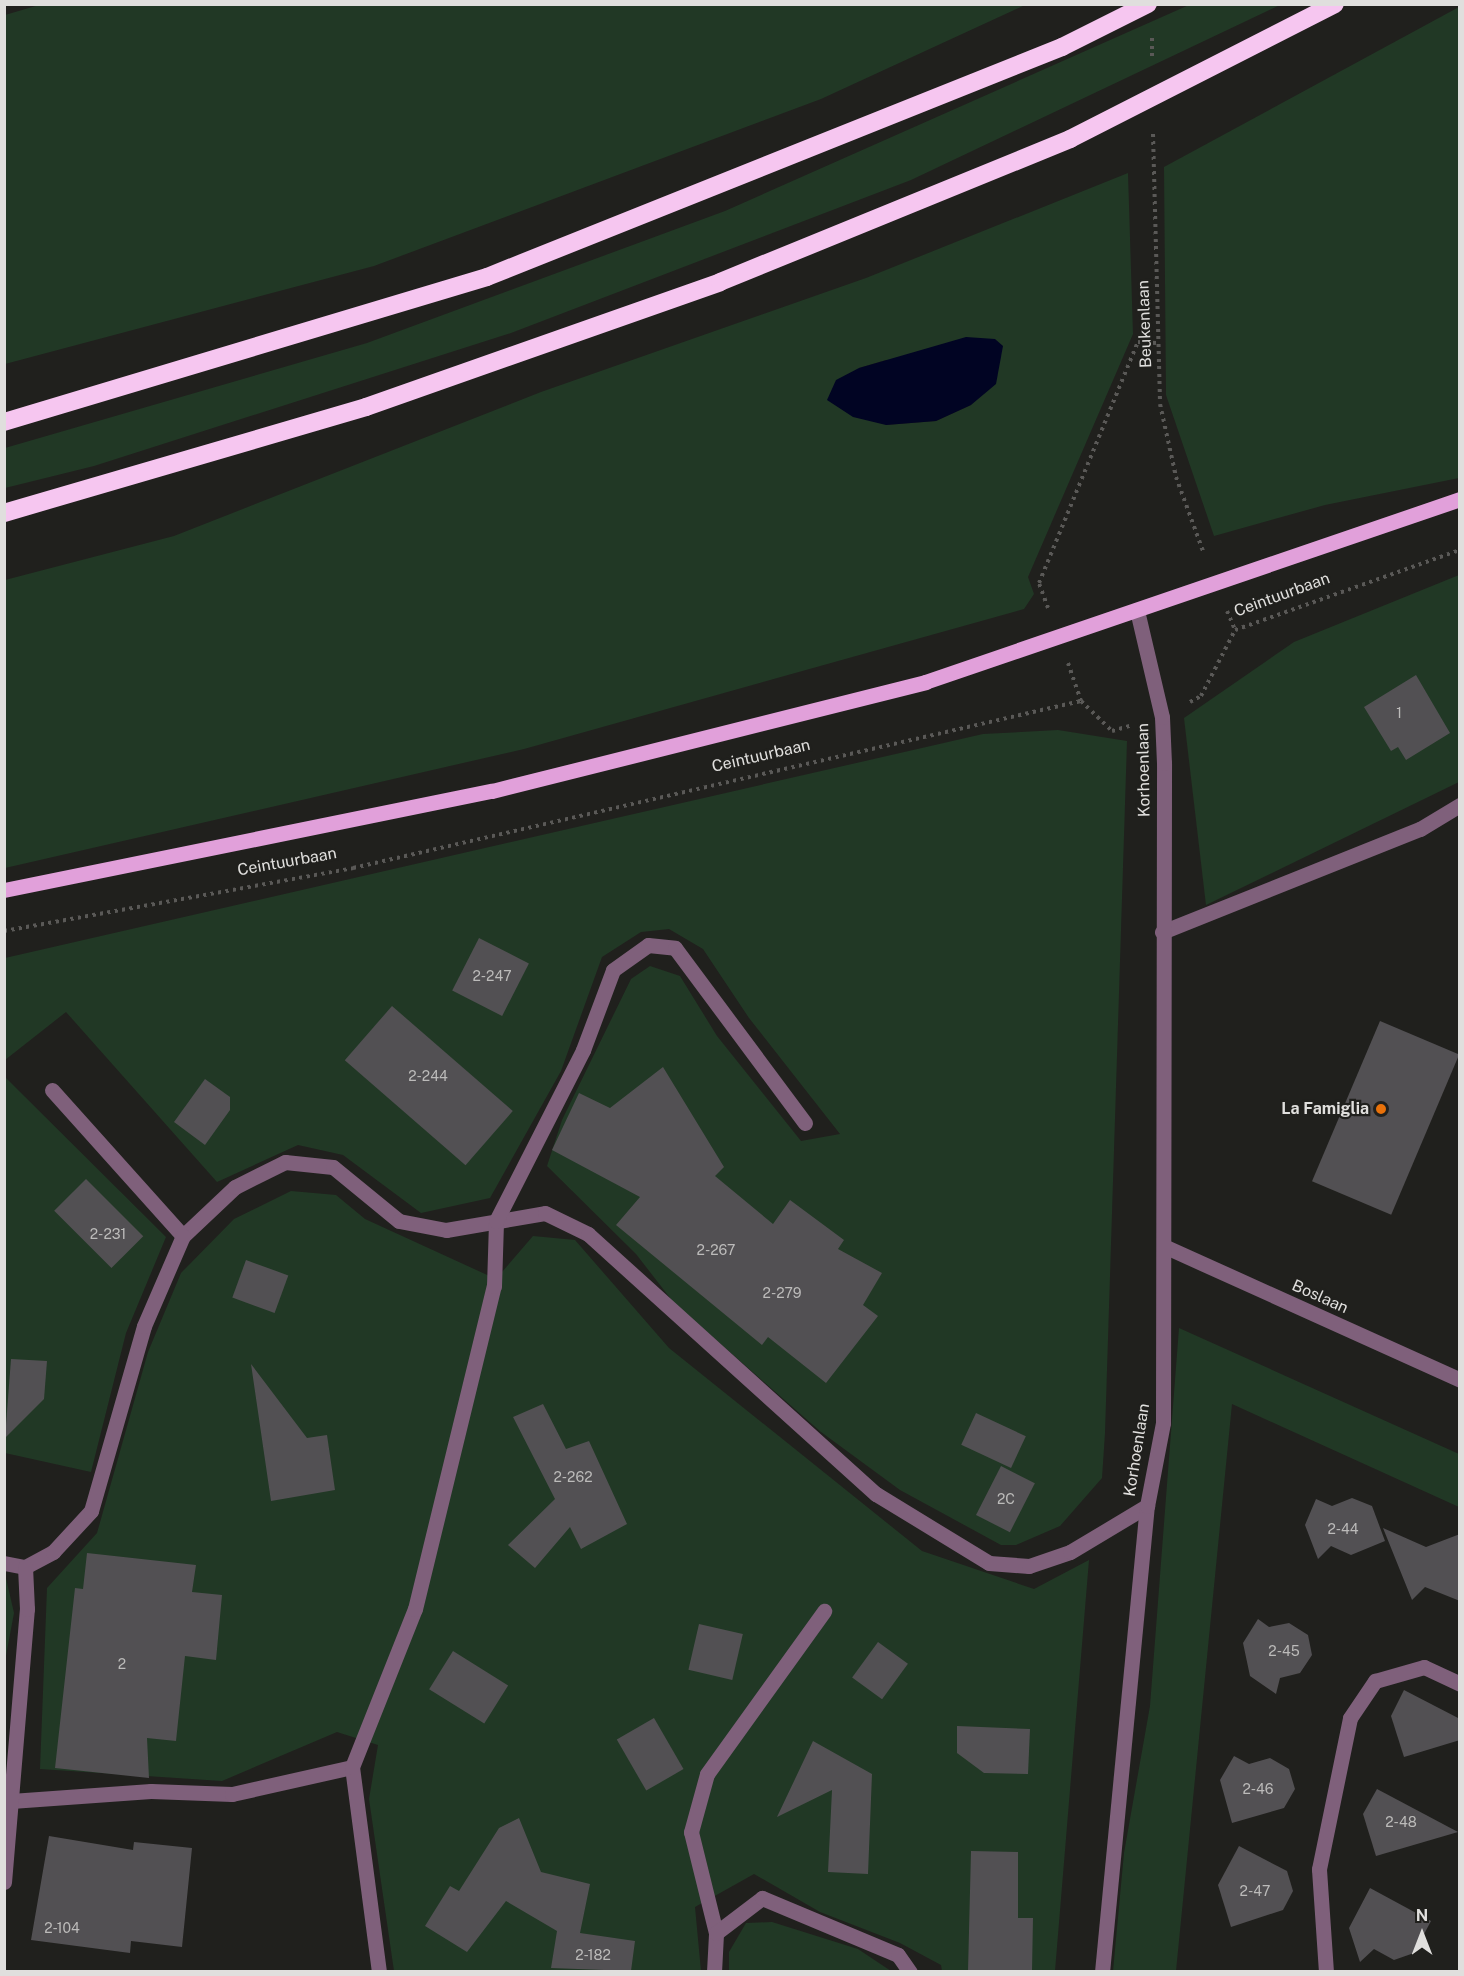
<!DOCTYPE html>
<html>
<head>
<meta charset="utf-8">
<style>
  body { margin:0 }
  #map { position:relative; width:1464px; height:1976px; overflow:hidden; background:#20201d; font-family:"Public Sans",sans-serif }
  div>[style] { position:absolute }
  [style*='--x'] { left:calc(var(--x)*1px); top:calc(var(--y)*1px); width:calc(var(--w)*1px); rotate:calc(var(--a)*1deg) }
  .green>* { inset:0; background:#213825 }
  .water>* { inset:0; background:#010423 }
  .building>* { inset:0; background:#525053; transform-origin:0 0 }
  .path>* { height:4px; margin-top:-2px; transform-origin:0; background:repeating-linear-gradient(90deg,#5a5957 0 3px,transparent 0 7.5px) }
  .minor>* { height:15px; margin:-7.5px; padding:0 7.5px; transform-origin:7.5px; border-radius:7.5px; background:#7f607b }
  .major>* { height:15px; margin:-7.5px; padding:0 7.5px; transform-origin:7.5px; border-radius:7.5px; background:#e1a0da }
  .highway>* { height:18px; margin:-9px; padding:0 9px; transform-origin:9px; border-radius:9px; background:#f6c6f0 }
  .dots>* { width:16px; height:16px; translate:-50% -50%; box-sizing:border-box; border:3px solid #20201d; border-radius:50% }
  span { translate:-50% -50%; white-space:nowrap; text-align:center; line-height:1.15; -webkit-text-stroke:4.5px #20201d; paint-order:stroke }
  .number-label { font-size:14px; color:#bcbbba }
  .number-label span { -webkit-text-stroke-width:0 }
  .street-label { font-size:16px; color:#e0dfdd }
  .poi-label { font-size:16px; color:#e0dfdd; font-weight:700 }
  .right { translate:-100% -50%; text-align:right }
  .frame { position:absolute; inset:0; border:6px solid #e0dfdd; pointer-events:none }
  .north { position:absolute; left:1392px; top:1904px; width:60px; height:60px; -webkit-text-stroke:4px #20201d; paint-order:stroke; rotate:0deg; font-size:16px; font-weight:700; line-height:24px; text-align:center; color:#e0dfdd }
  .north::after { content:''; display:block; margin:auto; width:21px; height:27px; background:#e0dfdd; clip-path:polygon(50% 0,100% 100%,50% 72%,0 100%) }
</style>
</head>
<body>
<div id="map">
  <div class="green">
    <div style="clip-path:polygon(39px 5px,39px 4px,1025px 5px,821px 99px,374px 266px,5px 364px,5px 15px)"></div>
    <div style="clip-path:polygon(1189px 5px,1280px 5px,911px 180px,511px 333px,94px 466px,5px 488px,5px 448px,367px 343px,725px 211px)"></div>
    <div style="clip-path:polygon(1459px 7px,1459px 478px,1325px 505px,1214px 536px,1166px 395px,1164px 167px)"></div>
    <div style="clip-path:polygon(evenodd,1128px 173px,1133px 334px,1028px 577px,1034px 594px,1024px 609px,524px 749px,5px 868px,5px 580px,174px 536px,541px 392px,866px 278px,1128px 173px,886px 360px,971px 405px,936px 421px,886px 425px,859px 368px,886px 360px)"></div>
    <div style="clip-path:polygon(1459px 575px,1459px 782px,1206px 905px,1184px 718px,1294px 642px)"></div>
    <div style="clip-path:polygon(1058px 730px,1127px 741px,1105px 1433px,1102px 1478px,1060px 1526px,1016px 1545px,1001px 1545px,900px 1490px,821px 1432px,674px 1303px,636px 1254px,547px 1166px,562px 1120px,631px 979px,650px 966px,680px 976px,717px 1036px,801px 1141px,840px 1134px,749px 1018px,703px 949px,669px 929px,641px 932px,602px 957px,561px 1071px,490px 1198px,421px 1213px,343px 1155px,298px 1145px,217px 1182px,66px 1012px,5px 1060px,5px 958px,983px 734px)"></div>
    <div style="clip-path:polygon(4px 1076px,166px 1237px,126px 1333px,91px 1472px,5px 1453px)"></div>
    <div style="clip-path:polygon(291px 1191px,336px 1195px,365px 1219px,496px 1279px,533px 1236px,575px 1240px,669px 1348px,922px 1551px,1034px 1589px,1089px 1560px,1055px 1971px,942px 1971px,941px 1965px,900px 1943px,820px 1912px,754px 1874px,695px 1907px,701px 1971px,394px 1971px,369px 1799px,378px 1745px,337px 1732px,222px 1781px,40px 1769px,47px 1588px,97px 1533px,148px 1352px,181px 1273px,234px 1219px)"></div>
    <div style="clip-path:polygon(1179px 1328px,1459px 1454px,1459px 1507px,1232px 1404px,1176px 1971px,1113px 1971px,1124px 1853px,1150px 1706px)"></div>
    <div style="clip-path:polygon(5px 1574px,14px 1613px,5px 1661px,4px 1574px)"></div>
    <div style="clip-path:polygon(772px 1922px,858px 1949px,891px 1971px,729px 1971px,729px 1952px,746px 1923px)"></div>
  </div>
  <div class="water">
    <div style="clip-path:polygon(966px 337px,995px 339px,1003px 346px,996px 384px,971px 405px,936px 421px,886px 425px,853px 417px,827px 400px,836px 380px,859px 368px)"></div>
  </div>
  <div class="building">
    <div style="clip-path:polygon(1416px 675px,1450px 733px,1406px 760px,1398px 747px,1391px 751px,1364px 707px)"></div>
    <div style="left:479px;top:938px;width:56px;height:59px;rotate:27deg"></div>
    <div style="left:392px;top:1006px;width:160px;height:72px;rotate:41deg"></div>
    <div style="left:1380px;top:1021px;width:86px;height:174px;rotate:23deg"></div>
    <div style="clip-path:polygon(663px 1067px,724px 1167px,715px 1176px,773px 1224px,790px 1200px,844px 1240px,838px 1249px,882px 1273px,863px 1305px,878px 1316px,826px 1383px,768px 1337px,762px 1345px,616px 1225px,640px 1197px,552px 1150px,579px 1093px,610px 1108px)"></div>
    <div style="clip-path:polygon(205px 1079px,230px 1097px,230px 1110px,205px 1145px,174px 1122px)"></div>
    <div style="left:86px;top:1179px;width:81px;height:45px;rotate:45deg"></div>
    <div style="left:246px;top:1260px;width:45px;height:40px;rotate:20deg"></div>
    <div style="clip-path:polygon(11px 1359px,47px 1361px,44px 1399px,5px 1438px)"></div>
    <div style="clip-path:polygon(251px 1364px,307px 1438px,327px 1435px,335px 1490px,271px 1501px)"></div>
    <div style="clip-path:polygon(543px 1404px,566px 1449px,589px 1441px,627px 1524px,581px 1549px,570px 1527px,535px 1568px,508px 1545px,555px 1499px,513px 1417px)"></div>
    <div style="left:976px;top:1413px;width:55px;height:35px;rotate:25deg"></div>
    <div style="left:1001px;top:1466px;width:38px;height:55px;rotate:27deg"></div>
    <div style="clip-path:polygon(1352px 1498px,1372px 1506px,1385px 1541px,1351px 1555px,1331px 1546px,1318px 1559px,1305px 1525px,1316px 1499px,1332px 1506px)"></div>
    <div style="clip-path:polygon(1383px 1528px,1426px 1547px,1460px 1534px,1460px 1601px,1425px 1587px,1412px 1600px)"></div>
    <div style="clip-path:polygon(87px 1553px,196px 1565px,192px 1592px,222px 1595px,216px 1660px,185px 1656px,176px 1741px,147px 1738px,149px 1778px,55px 1768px,75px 1588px,83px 1589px)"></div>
    <div style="clip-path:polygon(1258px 1619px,1269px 1627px,1289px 1623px,1308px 1635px,1312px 1655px,1300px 1673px,1280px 1678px,1276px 1694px,1250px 1676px,1243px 1643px)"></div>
    <div style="left:699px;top:1624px;width:45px;height:47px;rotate:13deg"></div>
    <div style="left:878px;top:1642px;width:37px;height:44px;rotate:36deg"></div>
    <div style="left:453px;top:1651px;width:65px;height:45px;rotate:32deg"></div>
    <div style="clip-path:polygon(1404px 1690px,1460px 1719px,1460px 1740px,1404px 1757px,1391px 1716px)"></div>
    <div style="left:654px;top:1718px;width:59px;height:43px;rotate:60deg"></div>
    <div style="clip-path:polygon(957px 1726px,1030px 1729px,1028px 1774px,984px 1773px,957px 1753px)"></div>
    <div style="clip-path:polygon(813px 1741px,872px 1774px,868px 1874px,828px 1872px,832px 1790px,777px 1817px)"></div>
    <div style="clip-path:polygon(1234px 1756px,1249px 1764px,1270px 1758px,1289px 1769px,1295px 1789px,1284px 1808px,1232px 1823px,1220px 1780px)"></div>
    <div style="clip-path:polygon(1377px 1789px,1458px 1832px,1376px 1856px,1363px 1814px)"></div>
    <div style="clip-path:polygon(519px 1818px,541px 1872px,590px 1884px,580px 1933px,635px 1941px,631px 1971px,551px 1968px,557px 1931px,506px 1901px,467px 1952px,425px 1926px,450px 1886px,459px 1891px,499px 1828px)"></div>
    <div style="clip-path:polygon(49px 1836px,133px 1850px,134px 1842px,192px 1848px,182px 1947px,131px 1941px,130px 1953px,31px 1940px)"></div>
    <div style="clip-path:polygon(1239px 1846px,1287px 1871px,1293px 1891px,1283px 1910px,1231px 1927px,1218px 1885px)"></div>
    <div style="clip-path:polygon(971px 1851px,1018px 1852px,1018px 1918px,1033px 1918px,1032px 1971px,968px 1971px)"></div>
    <div style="clip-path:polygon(1370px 1888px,1431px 1921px,1414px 1953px,1394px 1960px,1374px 1949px,1360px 1962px,1349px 1928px)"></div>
  </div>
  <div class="path">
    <div style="--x:1152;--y:38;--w:22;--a:90"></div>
    <div style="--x:1153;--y:134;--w:270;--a:88.5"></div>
    <div style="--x:1160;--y:404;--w:75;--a:77.6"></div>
    <div style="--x:1176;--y:477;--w:82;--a:70"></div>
    <div style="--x:1048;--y:608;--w:27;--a:-110"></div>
    <div style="--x:1039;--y:583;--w:261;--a:-67.7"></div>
    <div style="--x:1138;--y:342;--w:18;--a:3"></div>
    <div style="--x:1227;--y:611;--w:21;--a:67"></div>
    <div style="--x:1068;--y:663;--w:40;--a:71.1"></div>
    <div style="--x:1190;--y:702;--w:13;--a:-29"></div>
    <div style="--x:1201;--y:696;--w:74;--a:-62.7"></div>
    <div style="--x:1235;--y:630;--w:239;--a:-19.6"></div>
    <div style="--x:4;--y:931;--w:355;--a:-10.2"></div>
    <div style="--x:353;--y:868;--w:747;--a:-12.92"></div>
    <div style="--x:1081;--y:701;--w:43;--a:44.1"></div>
    <div style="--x:1112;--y:731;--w:22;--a:-16"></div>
  </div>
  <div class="minor">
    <div style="--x:1162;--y:932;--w:278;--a:-21.8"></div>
    <div style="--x:1420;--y:829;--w:47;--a:-31"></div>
    <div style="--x:52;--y:1090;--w:196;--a:48.1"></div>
    <div style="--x:183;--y:1236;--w:71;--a:-43.3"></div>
    <div style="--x:235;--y:1187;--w:56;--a:-26.6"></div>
    <div style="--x:285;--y:1162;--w:48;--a:5.9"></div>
    <div style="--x:333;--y:1167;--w:85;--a:39.3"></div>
    <div style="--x:399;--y:1221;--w:48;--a:10.8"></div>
    <div style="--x:446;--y:1230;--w:100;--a:-9.7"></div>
    <div style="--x:545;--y:1213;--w:48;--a:26"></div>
    <div style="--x:588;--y:1234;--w:388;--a:42.1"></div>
    <div style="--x:876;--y:1494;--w:132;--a:31.4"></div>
    <div style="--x:989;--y:1563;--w:40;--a:4.3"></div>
    <div style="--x:1029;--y:1566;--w:43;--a:-18.9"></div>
    <div style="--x:1070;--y:1552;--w:90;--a:-30.9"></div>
    <div style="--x:1166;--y:1247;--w:323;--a:24.3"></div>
    <div style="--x:4;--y:1563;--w:21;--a:11"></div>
    <div style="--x:25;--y:1567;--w:32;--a:-28"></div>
    <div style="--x:53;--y:1552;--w:56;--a:-47.2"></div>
    <div style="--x:91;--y:1511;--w:192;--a:-74"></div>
    <div style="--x:144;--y:1326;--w:98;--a:-66.6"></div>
    <div style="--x:11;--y:1801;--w:140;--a:-4.1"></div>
    <div style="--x:151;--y:1791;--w:81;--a:2.1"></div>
    <div style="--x:232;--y:1794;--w:123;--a:-12.7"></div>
    <div style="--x:4;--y:1882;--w:274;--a:-85.2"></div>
    <div style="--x:27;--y:1609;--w:42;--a:-92.7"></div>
    <div style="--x:716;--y:1933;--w:104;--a:-103.9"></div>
    <div style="--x:691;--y:1832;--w:60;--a:-74.6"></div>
    <div style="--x:707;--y:1774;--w:201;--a:-54.3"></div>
    <div style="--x:379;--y:1972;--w:207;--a:-97.5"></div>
    <div style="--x:352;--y:1767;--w:170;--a:-68.3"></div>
    <div style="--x:415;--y:1609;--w:333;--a:-76.3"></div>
    <div style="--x:494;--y:1286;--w:65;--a:-88.2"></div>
    <div style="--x:496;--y:1221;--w:192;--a:-63"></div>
    <div style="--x:583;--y:1050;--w:85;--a:-69.4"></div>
    <div style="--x:613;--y:970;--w:43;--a:-35.5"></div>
    <div style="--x:648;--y:945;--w:27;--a:6"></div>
    <div style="--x:675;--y:948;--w:218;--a:53.4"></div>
    <div style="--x:714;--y:1972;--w:39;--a:-87"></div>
    <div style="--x:716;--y:1933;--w:58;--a:-37.3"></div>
    <div style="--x:762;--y:1898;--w:147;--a:22.7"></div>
    <div style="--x:898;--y:1955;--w:21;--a:55"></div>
    <div style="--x:1102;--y:1972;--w:468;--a:-84.5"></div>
    <div style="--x:1147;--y:1506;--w:85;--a:-79.1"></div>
    <div style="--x:1163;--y:1423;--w:660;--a:-89.91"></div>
    <div style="--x:1164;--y:763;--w:46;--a:-92.5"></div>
    <div style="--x:1162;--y:717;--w:110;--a:-103.2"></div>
    <div style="--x:1326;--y:1972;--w:103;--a:-93.9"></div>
    <div style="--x:1319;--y:1869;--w:154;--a:-78.4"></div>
    <div style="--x:1350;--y:1718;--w:45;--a:-56"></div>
    <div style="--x:1375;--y:1681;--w:51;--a:-15.9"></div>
    <div style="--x:1424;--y:1667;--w:40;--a:25"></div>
  </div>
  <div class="major">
    <div style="--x:4;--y:890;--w:498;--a:-11.5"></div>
    <div style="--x:492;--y:791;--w:447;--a:-14.1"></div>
    <div style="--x:925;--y:682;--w:565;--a:-18.88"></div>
  </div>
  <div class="highway">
    <div style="--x:4;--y:422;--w:504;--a:-16.71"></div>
    <div style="--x:487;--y:277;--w:619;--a:-21.8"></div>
    <div style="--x:1062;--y:47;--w:96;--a:-26.6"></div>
    <div style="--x:4;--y:513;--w:377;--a:-16.3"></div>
    <div style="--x:366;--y:407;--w:375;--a:-19.4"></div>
    <div style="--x:720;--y:282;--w:378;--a:-22.2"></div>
    <div style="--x:1070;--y:139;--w:297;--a:-27"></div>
  </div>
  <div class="dots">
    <div style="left:1381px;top:1109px;background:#e8710a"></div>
  </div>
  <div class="number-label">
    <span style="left:1399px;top:713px">1</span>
    <span style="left:492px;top:976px">2-247</span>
    <span style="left:428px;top:1076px">2-244</span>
    <span style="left:108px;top:1234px">2-231</span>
    <span style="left:716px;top:1250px">2-267</span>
    <span style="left:782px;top:1293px">2-279</span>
    <span style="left:573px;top:1477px">2-262</span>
    <span style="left:1006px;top:1499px">2C</span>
    <span style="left:1343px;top:1529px">2-44</span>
    <span style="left:1284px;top:1651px">2-45</span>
    <span style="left:122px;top:1664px">2</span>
    <span style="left:1258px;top:1789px">2-46</span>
    <span style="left:1401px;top:1822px">2-48</span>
    <span style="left:1255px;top:1891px">2-47</span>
    <span style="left:62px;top:1928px">2-104</span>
    <span style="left:593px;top:1955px">2-182</span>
  </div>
  <div class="street-label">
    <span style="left:1145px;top:324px;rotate:-92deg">Beukenlaan</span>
    <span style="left:1282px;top:595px;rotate:-20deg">Ceintuurbaan</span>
    <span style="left:761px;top:756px;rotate:-13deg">Ceintuurbaan</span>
    <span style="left:1144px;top:770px;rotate:-91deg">Korhoenlaan</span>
    <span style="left:287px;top:862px;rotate:-10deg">Ceintuurbaan</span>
    <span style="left:1320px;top:1297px;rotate:24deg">Boslaan</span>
    <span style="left:1137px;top:1450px;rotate:-81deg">Korhoenlaan</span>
  </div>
  <div class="poi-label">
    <span class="right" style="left:1369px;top:1109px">La Famiglia</span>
  </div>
  <div class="frame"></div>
  <div class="north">N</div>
</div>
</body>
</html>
